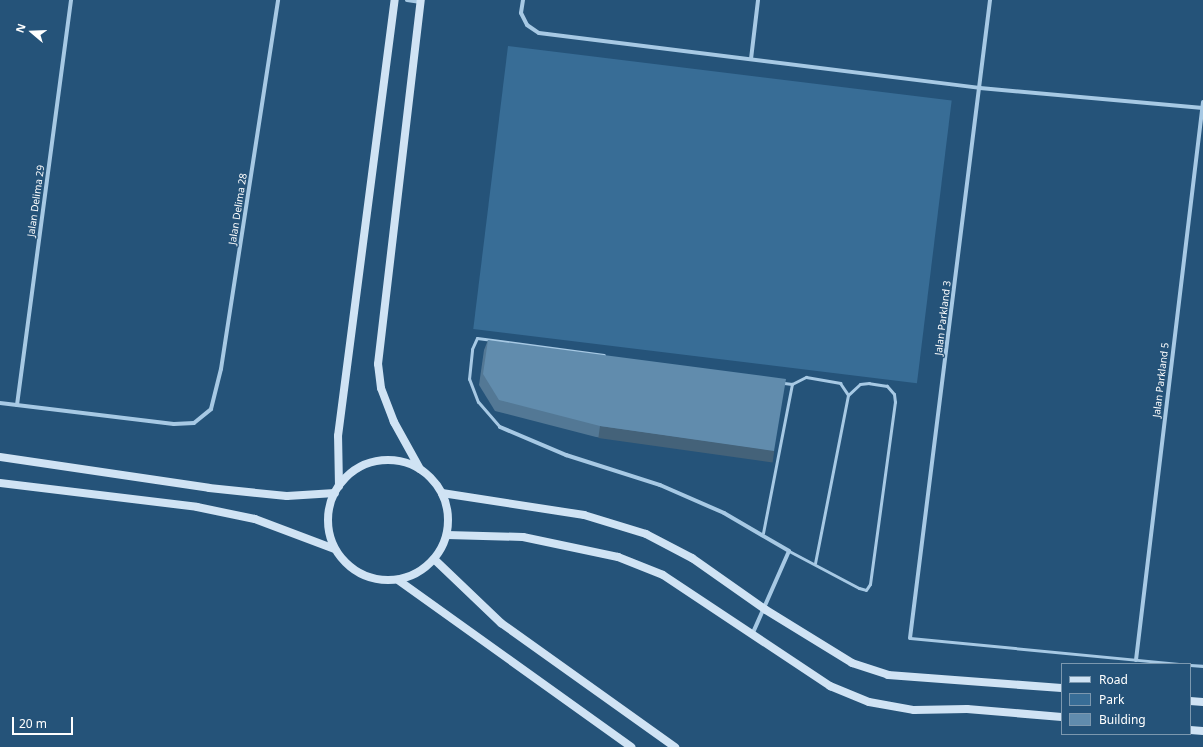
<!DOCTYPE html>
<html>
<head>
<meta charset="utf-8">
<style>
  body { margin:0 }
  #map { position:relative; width:1203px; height:747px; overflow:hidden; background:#255379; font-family:"Noto Sans",sans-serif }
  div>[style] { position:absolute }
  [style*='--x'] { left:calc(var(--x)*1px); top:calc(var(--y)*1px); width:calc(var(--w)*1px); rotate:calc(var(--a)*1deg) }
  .green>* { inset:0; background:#386d96; transform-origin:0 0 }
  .lane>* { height:3px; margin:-1.5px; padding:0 1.5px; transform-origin:1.5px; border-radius:1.5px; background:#a7c9e4 }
  .street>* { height:4px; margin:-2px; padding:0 2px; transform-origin:2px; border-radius:2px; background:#a7c9e4 }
  .secondary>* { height:8px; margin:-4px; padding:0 4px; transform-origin:4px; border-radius:4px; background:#d0e3f4 }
  .secondary>.ring { margin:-4px; padding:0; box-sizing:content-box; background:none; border:8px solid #d0e3f4; border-radius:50% }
  .wall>* { inset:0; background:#537895 }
  .shaded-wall>* { inset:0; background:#446279; transform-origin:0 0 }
  .building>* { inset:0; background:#618cad }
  span { translate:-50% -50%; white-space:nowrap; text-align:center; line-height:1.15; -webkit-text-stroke:3px #255379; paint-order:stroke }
  .street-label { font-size:10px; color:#fff }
  .legend { position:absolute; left:1061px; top:663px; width:130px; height:72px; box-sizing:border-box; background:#255379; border:1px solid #7c98af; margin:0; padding:5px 7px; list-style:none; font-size:12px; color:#fff }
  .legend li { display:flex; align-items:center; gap:8px; height:20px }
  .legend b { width:20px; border:1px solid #7c98af }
  .north { position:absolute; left:12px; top:12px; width:40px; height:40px; -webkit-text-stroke:3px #255379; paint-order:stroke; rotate:289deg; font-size:11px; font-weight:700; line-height:16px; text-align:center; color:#fff }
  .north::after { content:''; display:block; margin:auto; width:14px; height:18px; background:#fff; clip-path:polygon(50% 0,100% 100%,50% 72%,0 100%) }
  .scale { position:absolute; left:12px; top:717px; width:61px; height:18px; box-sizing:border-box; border:2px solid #fff; border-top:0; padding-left:5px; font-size:12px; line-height:14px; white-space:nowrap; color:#fff; -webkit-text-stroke:3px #255379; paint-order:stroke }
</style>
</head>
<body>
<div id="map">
  <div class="green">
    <div style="left:508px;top:46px;width:447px;height:285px;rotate:7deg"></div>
  </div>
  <div class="lane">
    <div style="--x:784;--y:383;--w:8;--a:7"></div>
    <div style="--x:500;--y:427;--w:33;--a:-131"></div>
    <div style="--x:478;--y:402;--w:25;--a:-111"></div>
    <div style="--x:469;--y:379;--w:30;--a:-84"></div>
    <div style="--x:472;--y:349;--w:12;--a:-66"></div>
    <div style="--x:477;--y:338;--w:128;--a:7.6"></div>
    <div style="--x:763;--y:533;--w:152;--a:-79"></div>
    <div style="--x:792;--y:384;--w:16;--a:-27"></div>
    <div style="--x:806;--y:377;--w:35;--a:10"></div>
    <div style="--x:840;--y:383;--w:14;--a:56"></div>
    <div style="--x:848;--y:395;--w:171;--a:101.1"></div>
    <div style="--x:789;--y:551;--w:79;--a:27.9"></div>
    <div style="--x:859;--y:588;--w:7;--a:16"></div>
    <div style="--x:866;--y:590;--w:7;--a:-56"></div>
    <div style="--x:870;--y:584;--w:184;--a:-82.2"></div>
    <div style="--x:895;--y:402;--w:8;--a:-97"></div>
    <div style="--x:894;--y:394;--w:11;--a:-131"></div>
    <div style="--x:887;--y:386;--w:18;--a:-171"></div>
    <div style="--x:869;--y:383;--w:9;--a:174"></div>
    <div style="--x:860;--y:384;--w:16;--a:137"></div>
    <div style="--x:910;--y:638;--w:270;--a:5.5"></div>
    <div style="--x:1190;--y:665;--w:13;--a:4"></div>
  </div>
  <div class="street">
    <div style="--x:407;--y:0;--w:14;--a:8"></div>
    <div style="--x:523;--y:0;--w:13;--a:99"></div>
    <div style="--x:521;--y:13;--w:13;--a:63"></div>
    <div style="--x:527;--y:25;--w:14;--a:34"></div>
    <div style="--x:539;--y:33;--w:444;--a:7.1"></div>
    <div style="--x:980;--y:88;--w:224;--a:5.1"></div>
    <div style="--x:751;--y:59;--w:59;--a:-83.2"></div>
    <div style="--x:0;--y:403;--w:175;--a:6.9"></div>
    <div style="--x:174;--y:424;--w:20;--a:-3"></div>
    <div style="--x:194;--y:423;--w:22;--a:-39"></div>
    <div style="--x:211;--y:409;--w:41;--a:-76"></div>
    <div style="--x:221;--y:369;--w:373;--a:-81.2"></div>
    <div style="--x:17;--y:405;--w:409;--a:-82.4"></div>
    <div style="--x:500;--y:427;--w:72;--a:23"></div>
    <div style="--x:566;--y:455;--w:99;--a:17.7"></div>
    <div style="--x:660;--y:485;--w:70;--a:23.6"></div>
    <div style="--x:724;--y:513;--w:75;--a:30.3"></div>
    <div style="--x:789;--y:551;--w:92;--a:113.8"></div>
    <div style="--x:910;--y:638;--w:643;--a:-82.85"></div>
    <div style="--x:1136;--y:660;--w:562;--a:-83.15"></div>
  </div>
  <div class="secondary">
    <div style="--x:0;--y:457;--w:211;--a:8.4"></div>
    <div style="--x:209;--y:488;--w:78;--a:5.9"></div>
    <div style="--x:287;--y:496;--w:48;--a:-3.6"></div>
    <div class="ring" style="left:328px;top:460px;width:112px;height:112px"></div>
    <div style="--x:420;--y:469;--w:54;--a:-119"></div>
    <div style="--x:394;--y:422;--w:36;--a:-111"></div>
    <div style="--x:381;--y:388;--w:24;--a:-97"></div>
    <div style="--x:378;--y:364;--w:367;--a:-83.3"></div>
    <div style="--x:0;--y:483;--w:198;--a:6.9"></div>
    <div style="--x:197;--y:507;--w:59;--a:11.7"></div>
    <div style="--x:255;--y:519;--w:85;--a:20.6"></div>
    <div style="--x:339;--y:486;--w:50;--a:-91.1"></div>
    <div style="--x:338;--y:436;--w:440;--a:-82.6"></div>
    <div style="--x:442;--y:493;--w:144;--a:8.8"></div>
    <div style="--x:584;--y:515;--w:65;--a:17"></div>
    <div style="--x:646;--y:534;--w:52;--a:27.6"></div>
    <div style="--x:692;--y:558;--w:90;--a:35.1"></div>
    <div style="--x:766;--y:610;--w:101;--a:31.6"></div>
    <div style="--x:852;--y:663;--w:38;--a:18"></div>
    <div style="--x:888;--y:675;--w:174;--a:4.3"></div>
    <div style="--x:447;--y:535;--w:76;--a:1.5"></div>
    <div style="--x:523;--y:537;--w:97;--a:11.9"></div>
    <div style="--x:618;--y:557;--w:48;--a:21.8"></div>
    <div style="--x:663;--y:575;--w:201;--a:33.6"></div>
    <div style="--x:830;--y:686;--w:42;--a:22.3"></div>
    <div style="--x:869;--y:702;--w:46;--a:10.1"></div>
    <div style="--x:914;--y:710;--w:53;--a:-1.1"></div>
    <div style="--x:967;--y:709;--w:95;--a:4.8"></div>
    <div style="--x:434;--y:559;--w:93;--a:43.7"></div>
    <div style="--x:501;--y:623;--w:214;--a:35.5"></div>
    <div style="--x:398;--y:580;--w:287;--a:35.6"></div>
    <div style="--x:1190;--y:701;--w:13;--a:4"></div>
    <div style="--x:1190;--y:730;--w:13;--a:4"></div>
  </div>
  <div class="wall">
    <div style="clip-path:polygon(488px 340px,774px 451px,771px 461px,596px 437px,495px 411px,479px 385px,484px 350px)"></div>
  </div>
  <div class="shaded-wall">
    <div style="left:600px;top:426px;width:176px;height:12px;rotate:8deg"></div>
  </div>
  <div class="building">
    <div style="clip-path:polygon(488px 340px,786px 379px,774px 451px,600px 426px,499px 400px,483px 374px)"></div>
  </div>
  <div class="street-label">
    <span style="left:36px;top:201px;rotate:-82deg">Jalan Delima 29</span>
    <span style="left:238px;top:209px;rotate:-81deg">Jalan Delima 28</span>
    <span style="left:943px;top:318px;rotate:-83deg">Jalan Parkland 3</span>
    <span style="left:1161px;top:380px;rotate:-83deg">Jalan Parkland 5</span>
  </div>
  <ul class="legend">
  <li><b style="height:5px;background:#d0e3f4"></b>Road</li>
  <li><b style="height:11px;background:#386d96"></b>Park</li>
  <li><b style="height:11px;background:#618cad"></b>Building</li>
  </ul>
  <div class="north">N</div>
  <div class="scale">20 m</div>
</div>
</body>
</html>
